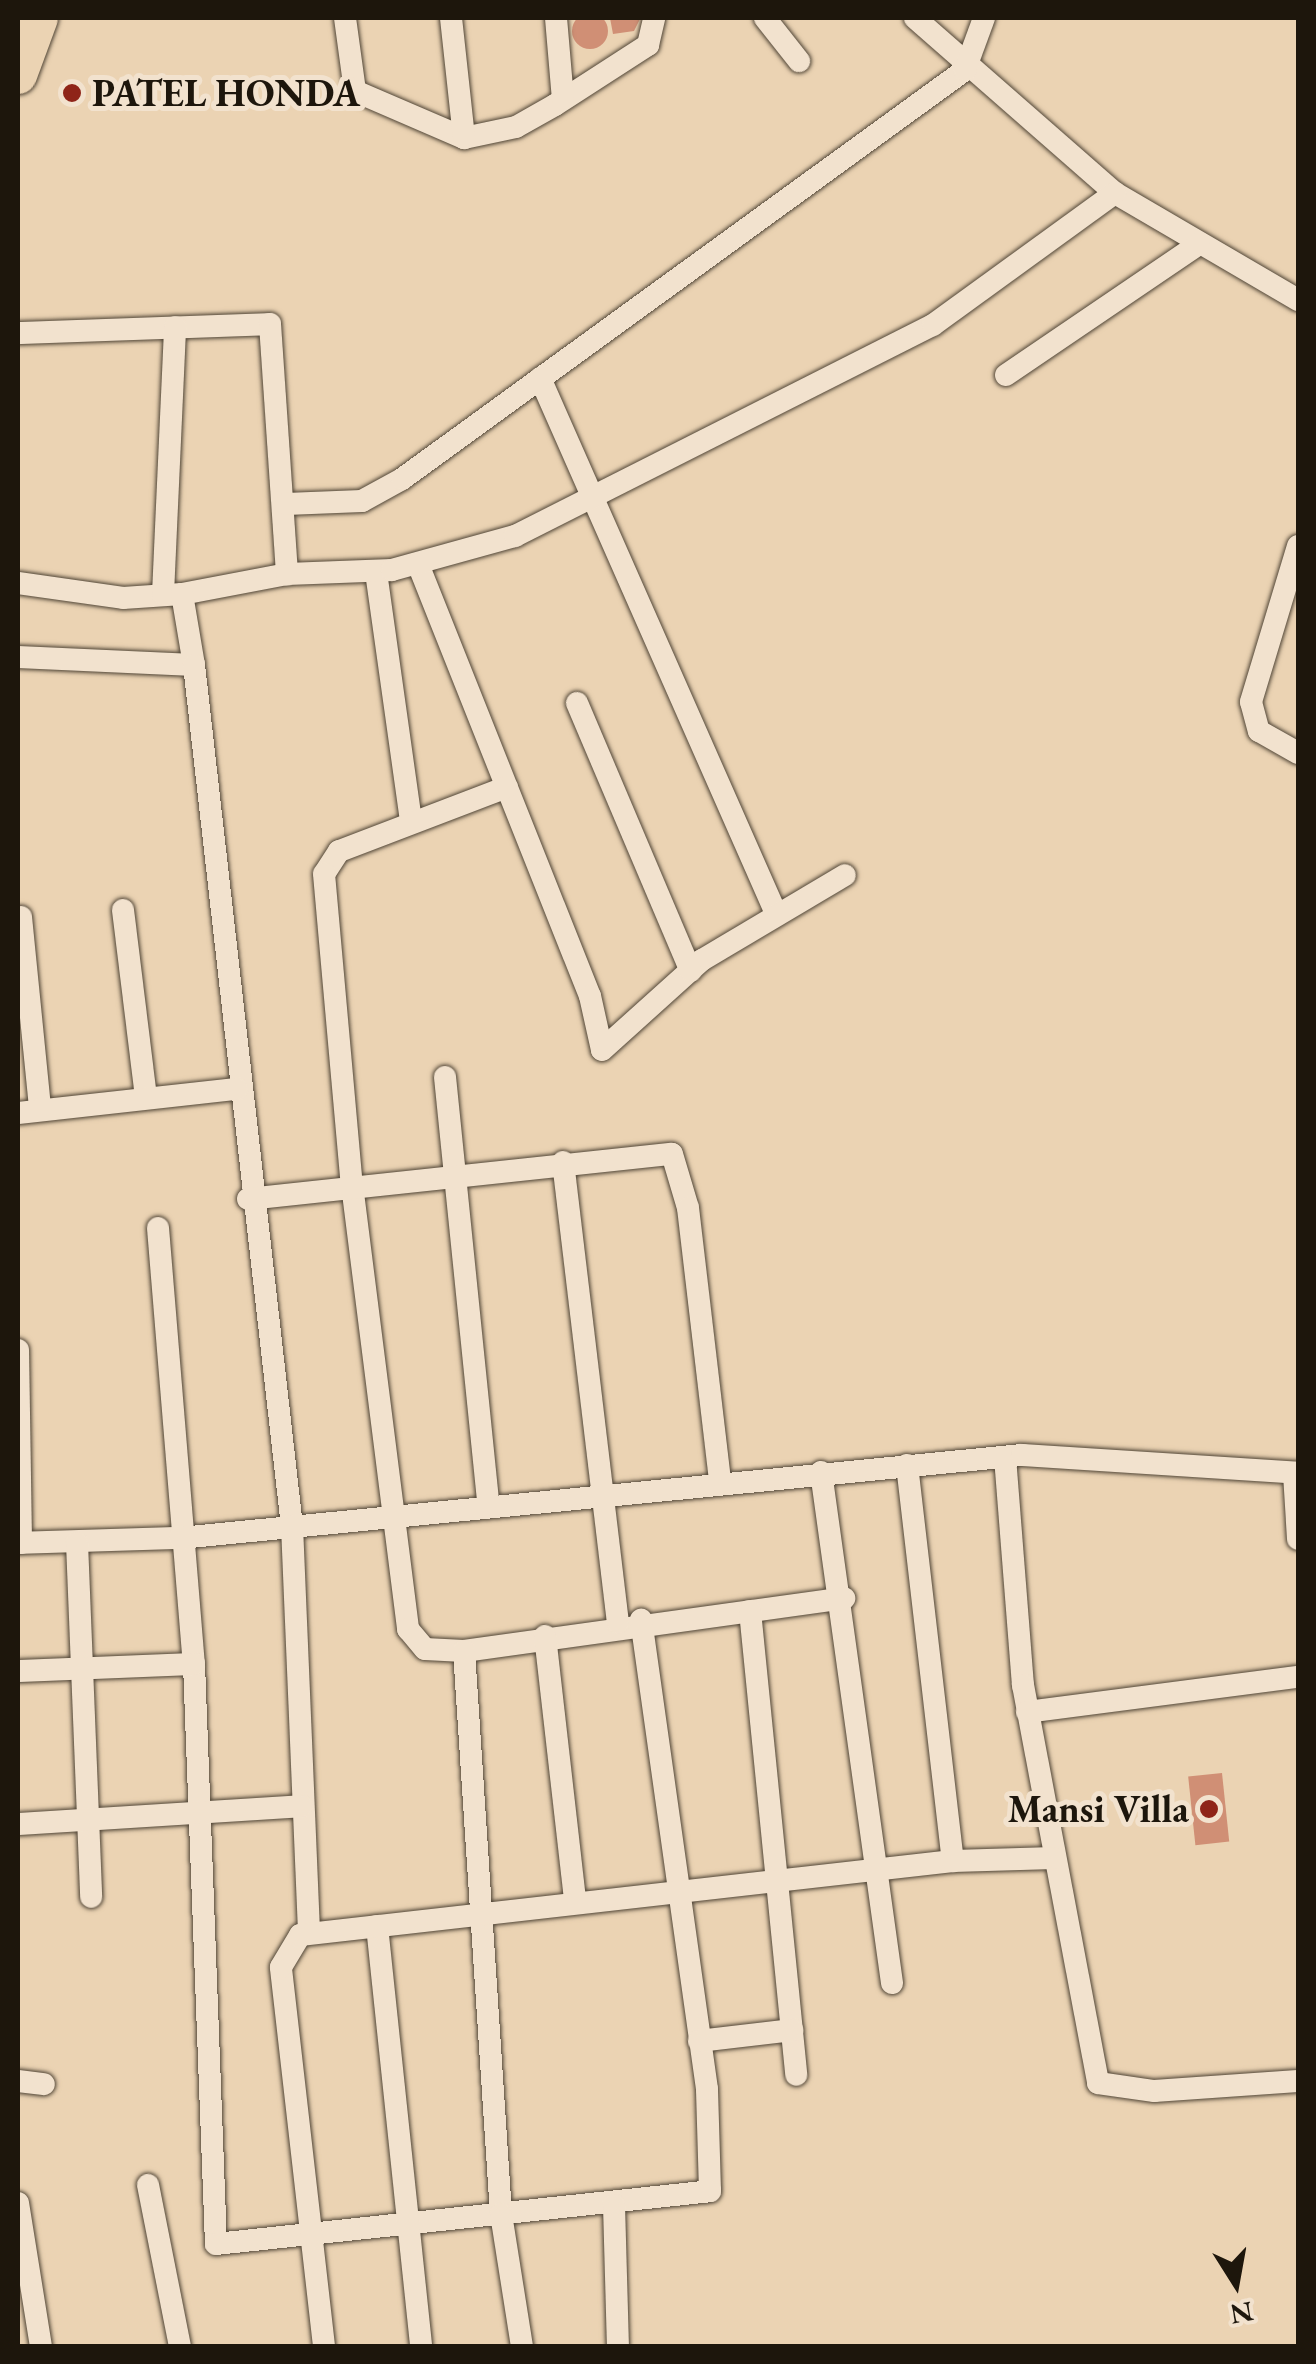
<!DOCTYPE html>
<html>
<head>
<meta charset="utf-8">
<style>
  body { margin:0 }
  #map { position:relative; width:1316px; height:2364px; overflow:hidden; background:#ebd3b3; font-family:"EB Garamond",serif }
  div>[style] { position:absolute }
  [style*='--x'] { left:calc(var(--x)*1px); top:calc(var(--y)*1px); width:calc(var(--w)*1px); rotate:calc(var(--a)*1deg) }
  .building>* { inset:0; background:#d08f75; transform-origin:0 0 }
  .round { border-radius:50% }
  .roads { filter:drop-shadow(0 0 2px #504536) drop-shadow(0 0 2px #504536) }
  .street>* { height:22px; margin:-11px; padding:0 11px; transform-origin:11px; border-radius:11px; background:#f2e2ce }
  .primary>* { height:38px; margin:-19px; padding:0 19px; transform-origin:19px; border-radius:19px; background:#ebd3b3 }
  .dots>* { width:28px; height:28px; translate:-50% -50%; box-sizing:border-box; border:5px solid #f2e2ce; border-radius:50% }
  span { translate:-50% -50%; white-space:nowrap; text-align:center; line-height:1.15; -webkit-text-stroke:10px #f2e2ce; paint-order:stroke }
  .poi-label { font-size:38px; color:#1d160c; font-weight:700 }
  .left { translate:0 -50%; text-align:left }
  .right { translate:-100% -50%; text-align:right }
  .frame { position:absolute; inset:0; border:20px solid #1d160c; pointer-events:none }
  .north { position:absolute; left:1186px; top:2234px; width:100px; height:100px; -webkit-text-stroke:8px #f2e2ce; paint-order:stroke; rotate:169deg; font-size:28px; font-weight:700; line-height:40px; text-align:center; color:#1d160c }
  .north::after { content:''; display:block; margin:auto; width:35px; height:45px; background:#1d160c; clip-path:polygon(50% 0,100% 100%,50% 72%,0 100%) }
</style>
</head>
<body>
<div id="map">
  <div class="building">
    <div class="round" style="left:572px;top:13px;width:36px;height:36px"></div>
    <div style="clip-path:polygon(610px 18px,640px 18px,640px 19px,634px 31px,613px 34px)"></div>
    <div style="left:1222px;top:1773px;width:69px;height:34px;rotate:84deg"></div>
  </div>
  <div class="roads">
    <div class="street">
      <div style="--x:345;--y:18;--w:74;--a:82.2"></div>
      <div style="--x:355;--y:91;--w:119;--a:23.3"></div>
      <div style="--x:464;--y:138;--w:53;--a:-11.9"></div>
      <div style="--x:516;--y:127;--w:45;--a:-29.4"></div>
      <div style="--x:555;--y:105;--w:111;--a:-32.8"></div>
      <div style="--x:648;--y:45;--w:28;--a:-77"></div>
      <div style="--x:451;--y:18;--w:121;--a:83.8"></div>
      <div style="--x:556;--y:18;--w:81;--a:85.1"></div>
      <div style="--x:765;--y:18;--w:55;--a:51.7"></div>
      <div style="--x:915;--y:18;--w:266;--a:41.2"></div>
      <div style="--x:1115;--y:193;--w:212;--a:30.3"></div>
      <div style="--x:18;--y:333;--w:252;--a:-2"></div>
      <div style="--x:270;--y:324;--w:251;--a:86.1"></div>
      <div style="--x:1006;--y:375;--w:233;--a:-34.2"></div>
      <div style="--x:540;--y:378;--w:583;--a:66.21"></div>
      <div style="--x:286;--y:504;--w:76;--a:-2.3"></div>
      <div style="--x:362;--y:501;--w:46;--a:-28.8"></div>
      <div style="--x:402;--y:479;--w:696;--a:-36"></div>
      <div style="--x:965;--y:70;--w:55;--a:-69.9"></div>
      <div style="--x:1298;--y:546;--w:163;--a:106.8"></div>
      <div style="--x:1251;--y:702;--w:30;--a:75"></div>
      <div style="--x:1259;--y:731;--w:45;--a:29.4"></div>
      <div style="--x:418;--y:564;--w:465;--a:68.3"></div>
      <div style="--x:590;--y:996;--w:55;--a:77.5"></div>
      <div style="--x:602;--y:1050;--w:135;--a:-42"></div>
      <div style="--x:702;--y:960;--w:166;--a:-30.7"></div>
      <div style="--x:376;--y:572;--w:251;--a:82"></div>
      <div style="--x:18;--y:583;--w:106;--a:8.1"></div>
      <div style="--x:123;--y:598;--w:59;--a:-3.9"></div>
      <div style="--x:182;--y:594;--w:107;--a:-10.8"></div>
      <div style="--x:287;--y:574;--w:105;--a:-2.2"></div>
      <div style="--x:392;--y:570;--w:128;--a:-15.5"></div>
      <div style="--x:515;--y:536;--w:468;--a:-26.8"></div>
      <div style="--x:933;--y:325;--w:225;--a:-36"></div>
      <div style="--x:163;--y:594;--w:267;--a:-87.4"></div>
      <div style="--x:18;--y:657;--w:176;--a:2.6"></div>
      <div style="--x:194;--y:665;--w:72;--a:-99.6"></div>
      <div style="--x:194;--y:665;--w:867;--a:83.51"></div>
      <div style="--x:292;--y:1526;--w:406;--a:87.6"></div>
      <div style="--x:577;--y:703;--w:291;--a:67"></div>
      <div style="--x:507;--y:787;--w:180;--a:159.1"></div>
      <div style="--x:339;--y:851;--w:27;--a:123"></div>
      <div style="--x:324;--y:874;--w:312;--a:84.9"></div>
      <div style="--x:352;--y:1185;--w:448;--a:82.8"></div>
      <div style="--x:408;--y:1629;--w:26;--a:50"></div>
      <div style="--x:425;--y:1649;--w:39;--a:3"></div>
      <div style="--x:464;--y:1651;--w:384;--a:-7.9"></div>
      <div style="--x:123;--y:910;--w:187;--a:83"></div>
      <div style="--x:21;--y:917;--w:192;--a:84.3"></div>
      <div style="--x:445;--y:1077;--w:428;--a:84.2"></div>
      <div style="--x:18;--y:1113;--w:220;--a:-6.3"></div>
      <div style="--x:563;--y:1162;--w:464;--a:83.2"></div>
      <div style="--x:248;--y:1199;--w:426;--a:-6.1"></div>
      <div style="--x:672;--y:1154;--w:56;--a:73.5"></div>
      <div style="--x:688;--y:1208;--w:274;--a:83.3"></div>
      <div style="--x:158;--y:1228;--w:437;--a:85.3"></div>
      <div style="--x:194;--y:1664;--w:580;--a:87.83"></div>
      <div style="--x:216;--y:2244;--w:497;--a:-6.1"></div>
      <div style="--x:710;--y:2191;--w:102;--a:-91.7"></div>
      <div style="--x:707;--y:2089;--w:474;--a:-98"></div>
      <div style="--x:18;--y:1350;--w:193;--a:89.1"></div>
      <div style="--x:1005;--y:1457;--w:229;--a:85.5"></div>
      <div style="--x:1023;--y:1685;--w:405;--a:79.3"></div>
      <div style="--x:1098;--y:2083;--w:57;--a:8.1"></div>
      <div style="--x:1154;--y:2091;--w:144;--a:-4"></div>
      <div style="--x:907;--y:1465;--w:399;--a:83.4"></div>
      <div style="--x:821;--y:1472;--w:516;--a:82.09"></div>
      <div style="--x:1294;--y:1473;--w:66;--a:86.5"></div>
      <div style="--x:18;--y:1543;--w:162;--a:-1.8"></div>
      <div style="--x:180;--y:1538;--w:846;--a:-5.63"></div>
      <div style="--x:1022;--y:1455;--w:277;--a:3.7"></div>
      <div style="--x:77;--y:1543;--w:354;--a:87.7"></div>
      <div style="--x:750;--y:1611;--w:466;--a:84.3"></div>
      <div style="--x:545;--y:1636;--w:267;--a:83.5"></div>
      <div style="--x:464;--y:1651;--w:564;--a:86.24"></div>
      <div style="--x:501;--y:2214;--w:134;--a:81"></div>
      <div style="--x:18;--y:1671;--w:176;--a:-2.3"></div>
      <div style="--x:1027;--y:1712;--w:273;--a:-7.4"></div>
      <div style="--x:18;--y:1824;--w:284;--a:-3.6"></div>
      <div style="--x:377;--y:1926;--w:422;--a:84"></div>
      <div style="--x:699;--y:2041;--w:94;--a:-6.7"></div>
      <div style="--x:18;--y:2081;--w:26;--a:7"></div>
      <div style="--x:148;--y:2185;--w:164;--a:78.8"></div>
      <div style="--x:18;--y:2203;--w:145;--a:80.9"></div>
      <div style="--x:614;--y:2205;--w:141;--a:88.4"></div>
      <div style="--x:324;--y:2346;--w:381;--a:-96.5"></div>
      <div style="--x:281;--y:1967;--w:37;--a:-59"></div>
      <div style="--x:300;--y:1935;--w:657;--a:-6.47"></div>
      <div style="--x:953;--y:1861;--w:101;--a:-1.7"></div>
    </div>
    <div class="primary">
      <div style="--x:18;--y:75;--w:61;--a:-69.8"></div>
    </div>
  </div>
  <div class="dots">
    <div style="left:72px;top:93px;background:#8f2418"></div>
    <div style="left:1209px;top:1809px;background:#8f2418"></div>
  </div>
  <div class="poi-label">
    <span class="left" style="left:92px;top:93px">PATEL HONDA</span>
    <span class="right" style="left:1189px;top:1809px">Mansi Villa</span>
  </div>
  <div class="frame"></div>
  <div class="north">N</div>
</div>
</body>
</html>
